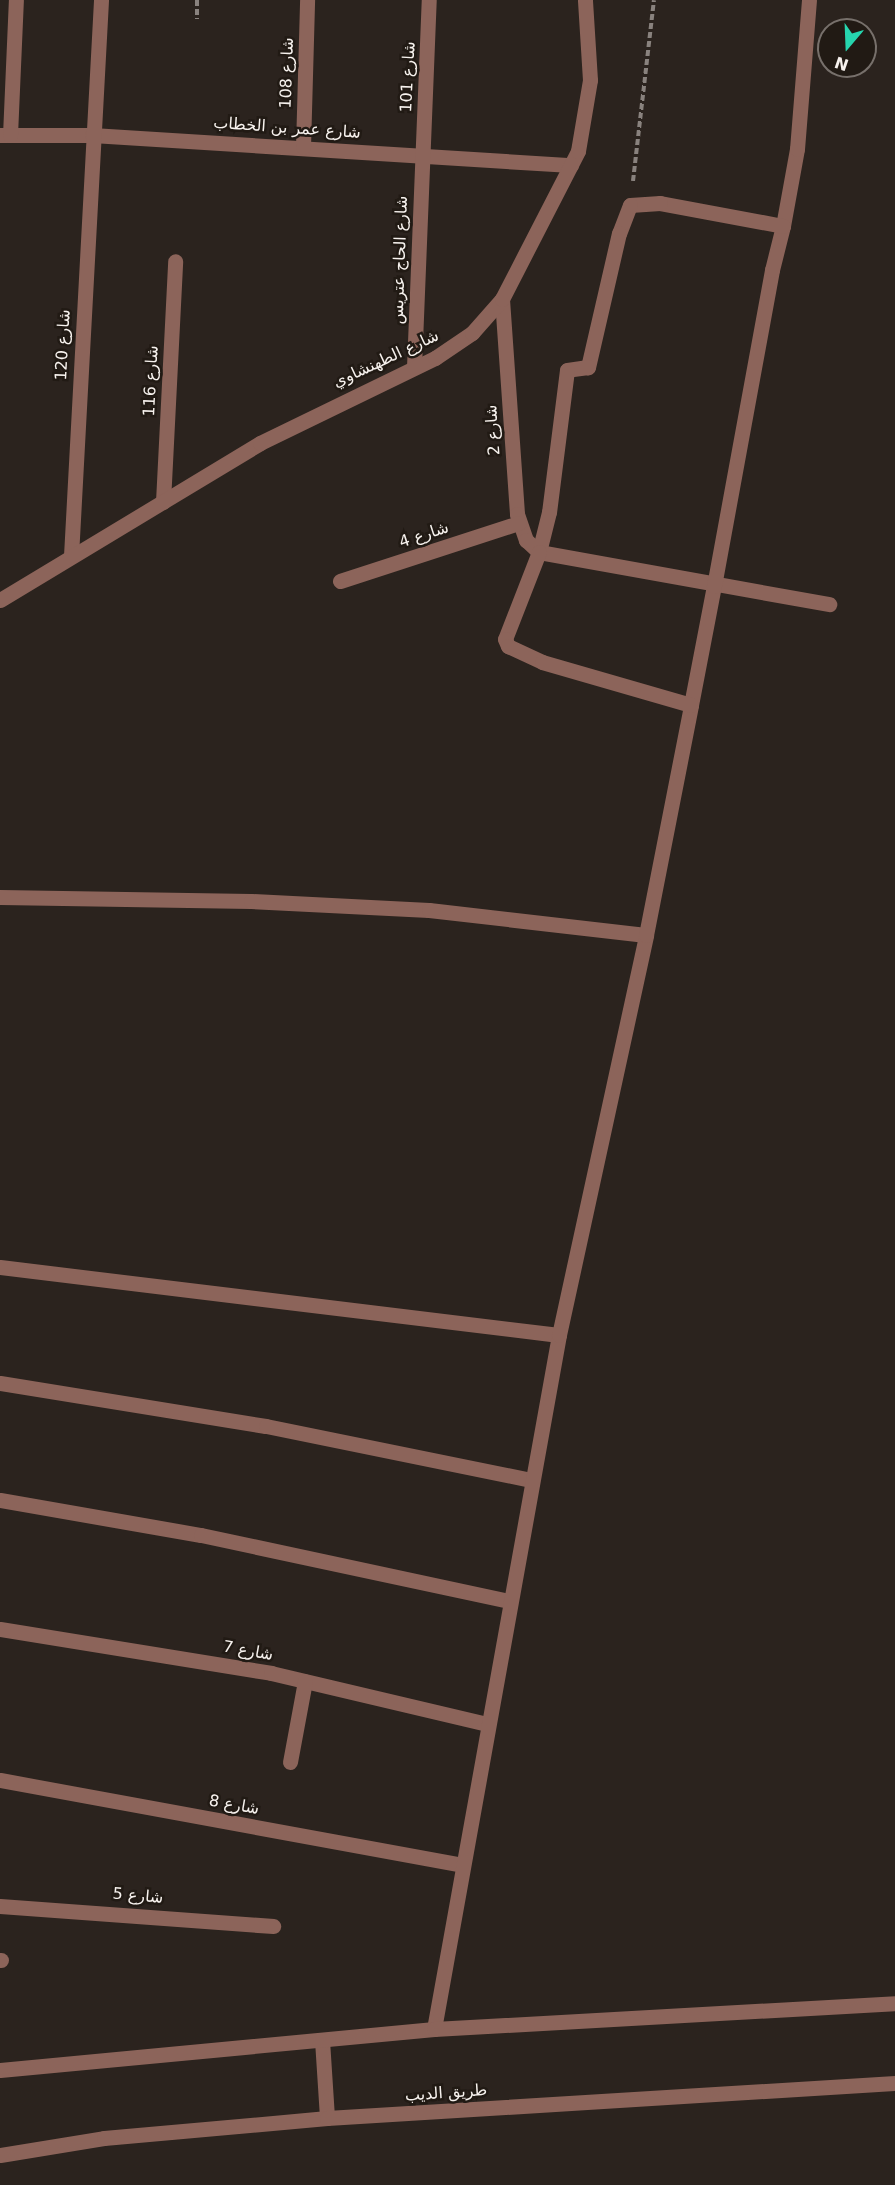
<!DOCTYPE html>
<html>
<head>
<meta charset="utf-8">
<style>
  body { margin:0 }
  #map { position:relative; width:895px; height:2185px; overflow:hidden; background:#2b231e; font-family:"DejaVu Sans","Noto Sans Arabic",sans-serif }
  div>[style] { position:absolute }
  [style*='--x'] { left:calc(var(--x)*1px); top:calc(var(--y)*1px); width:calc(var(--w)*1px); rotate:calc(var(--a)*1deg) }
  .path>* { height:4px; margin-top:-2px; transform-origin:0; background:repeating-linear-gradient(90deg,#89827e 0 6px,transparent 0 9px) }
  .minor>* { height:15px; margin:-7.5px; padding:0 7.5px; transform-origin:7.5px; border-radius:7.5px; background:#8c645a }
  span { translate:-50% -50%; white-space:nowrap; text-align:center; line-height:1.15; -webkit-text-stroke:5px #211a14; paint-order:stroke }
  .street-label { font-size:16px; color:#f7f2ee }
  .north { position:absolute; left:817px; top:18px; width:60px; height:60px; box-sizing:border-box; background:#211a14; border:2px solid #77706b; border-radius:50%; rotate:199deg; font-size:16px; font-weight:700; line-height:24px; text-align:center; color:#f7f2ee }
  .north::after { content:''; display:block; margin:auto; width:21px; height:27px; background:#26d5ae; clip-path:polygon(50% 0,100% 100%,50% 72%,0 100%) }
</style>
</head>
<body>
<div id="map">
  <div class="path">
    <div style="--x:197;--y:0;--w:19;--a:90"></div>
    <div style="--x:633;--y:181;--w:182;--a:-83.4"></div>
  </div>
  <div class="minor">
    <div style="--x:0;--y:135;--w:92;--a:0"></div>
    <div style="--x:92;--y:135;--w:480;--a:3.6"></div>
    <div style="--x:10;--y:135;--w:135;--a:-87.5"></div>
    <div style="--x:303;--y:147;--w:147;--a:-88.4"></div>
    <div style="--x:783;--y:226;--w:78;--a:-79.7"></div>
    <div style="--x:797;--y:149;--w:149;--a:-85.4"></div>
    <div style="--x:502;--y:299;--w:216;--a:86"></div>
    <div style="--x:517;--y:514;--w:28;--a:71"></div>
    <div style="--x:526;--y:540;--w:18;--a:43"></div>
    <div style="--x:539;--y:552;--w:295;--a:10.2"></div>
    <div style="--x:414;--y:367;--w:367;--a:-87.7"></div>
    <div style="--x:163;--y:502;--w:241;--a:-87.1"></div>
    <div style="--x:71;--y:556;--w:557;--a:-86.91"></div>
    <div style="--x:340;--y:581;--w:188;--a:-18"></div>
    <div style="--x:0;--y:600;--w:304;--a:-31.1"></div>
    <div style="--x:260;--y:443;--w:195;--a:-25.9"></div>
    <div style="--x:435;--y:358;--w:45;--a:-34"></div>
    <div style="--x:472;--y:333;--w:45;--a:-48.6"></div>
    <div style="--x:502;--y:299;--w:166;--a:-62.8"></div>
    <div style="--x:578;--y:151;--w:72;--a:-80.4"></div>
    <div style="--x:590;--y:80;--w:80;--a:-93.6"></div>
    <div style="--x:0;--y:897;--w:251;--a:0.9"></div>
    <div style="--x:251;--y:901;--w:178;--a:2.9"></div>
    <div style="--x:429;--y:910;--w:218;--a:6.6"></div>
    <div style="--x:0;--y:1267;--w:563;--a:6.94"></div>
    <div style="--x:0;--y:1383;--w:269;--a:9.2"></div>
    <div style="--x:266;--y:1426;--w:271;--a:11.5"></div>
    <div style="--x:0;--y:1500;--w:204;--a:9.9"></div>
    <div style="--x:201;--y:1535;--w:316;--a:12.1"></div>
    <div style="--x:0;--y:1629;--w:275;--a:9.2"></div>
    <div style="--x:271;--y:1673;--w:222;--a:13.3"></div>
    <div style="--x:290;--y:1762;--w:82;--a:-79.5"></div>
    <div style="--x:0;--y:1780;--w:470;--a:10.4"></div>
    <div style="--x:0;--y:1906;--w:274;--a:4.2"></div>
    <div style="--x:0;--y:1960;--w:1;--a:0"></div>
    <div style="--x:434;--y:2029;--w:705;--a:-79.79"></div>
    <div style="--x:559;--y:1335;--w:409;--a:-77.7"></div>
    <div style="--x:646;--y:935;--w:234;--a:-78.9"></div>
    <div style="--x:691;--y:705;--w:121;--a:-79.1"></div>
    <div style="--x:714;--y:586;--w:321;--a:-79.6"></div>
    <div style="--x:772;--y:270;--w:45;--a:-76"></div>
    <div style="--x:783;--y:226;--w:125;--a:-169.4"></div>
    <div style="--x:660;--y:203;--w:30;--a:176"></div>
    <div style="--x:630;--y:205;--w:30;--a:111"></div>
    <div style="--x:619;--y:233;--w:138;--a:103"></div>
    <div style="--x:588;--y:367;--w:21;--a:172"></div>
    <div style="--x:567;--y:370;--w:143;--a:97.2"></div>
    <div style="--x:549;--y:512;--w:41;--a:104"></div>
    <div style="--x:539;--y:552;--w:93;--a:111.3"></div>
    <div style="--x:505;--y:639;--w:8;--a:67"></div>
    <div style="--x:508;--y:646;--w:38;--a:25"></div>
    <div style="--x:542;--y:662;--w:155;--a:16.1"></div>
    <div style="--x:322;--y:2040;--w:78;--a:86.3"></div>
    <div style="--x:0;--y:2070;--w:436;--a:-5.4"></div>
    <div style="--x:434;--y:2029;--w:462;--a:-3.2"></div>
    <div style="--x:0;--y:2155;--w:105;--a:-9.3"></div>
    <div style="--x:104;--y:2138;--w:224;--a:-5.1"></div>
    <div style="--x:327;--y:2118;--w:569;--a:-3.53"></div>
  </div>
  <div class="street-label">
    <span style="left:287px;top:73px;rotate:-88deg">شارع 108</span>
    <span style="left:408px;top:77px;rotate:-87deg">شارع 101</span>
    <span style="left:287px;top:128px;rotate:4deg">شارع عمر بن الخطاب</span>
    <span style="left:400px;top:260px;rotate:-88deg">شارع الحاج عتريس</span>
    <span style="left:63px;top:345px;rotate:-87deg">شارع 120</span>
    <span style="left:386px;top:359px;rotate:-25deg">شارع الطهنشاوي</span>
    <span style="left:151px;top:381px;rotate:-87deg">شارع 116</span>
    <span style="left:493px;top:430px;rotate:-94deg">شارع 2</span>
    <span style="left:424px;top:535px;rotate:-18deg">شارع 4</span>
    <span style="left:248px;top:1651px;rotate:10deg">شارع 7</span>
    <span style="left:234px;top:1805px;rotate:10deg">شارع 8</span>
    <span style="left:138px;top:1896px;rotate:5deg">شارع 5</span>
    <span style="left:446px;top:2093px;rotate:-4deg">طريق الديب</span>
  </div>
  <div class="north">N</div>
</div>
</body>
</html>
